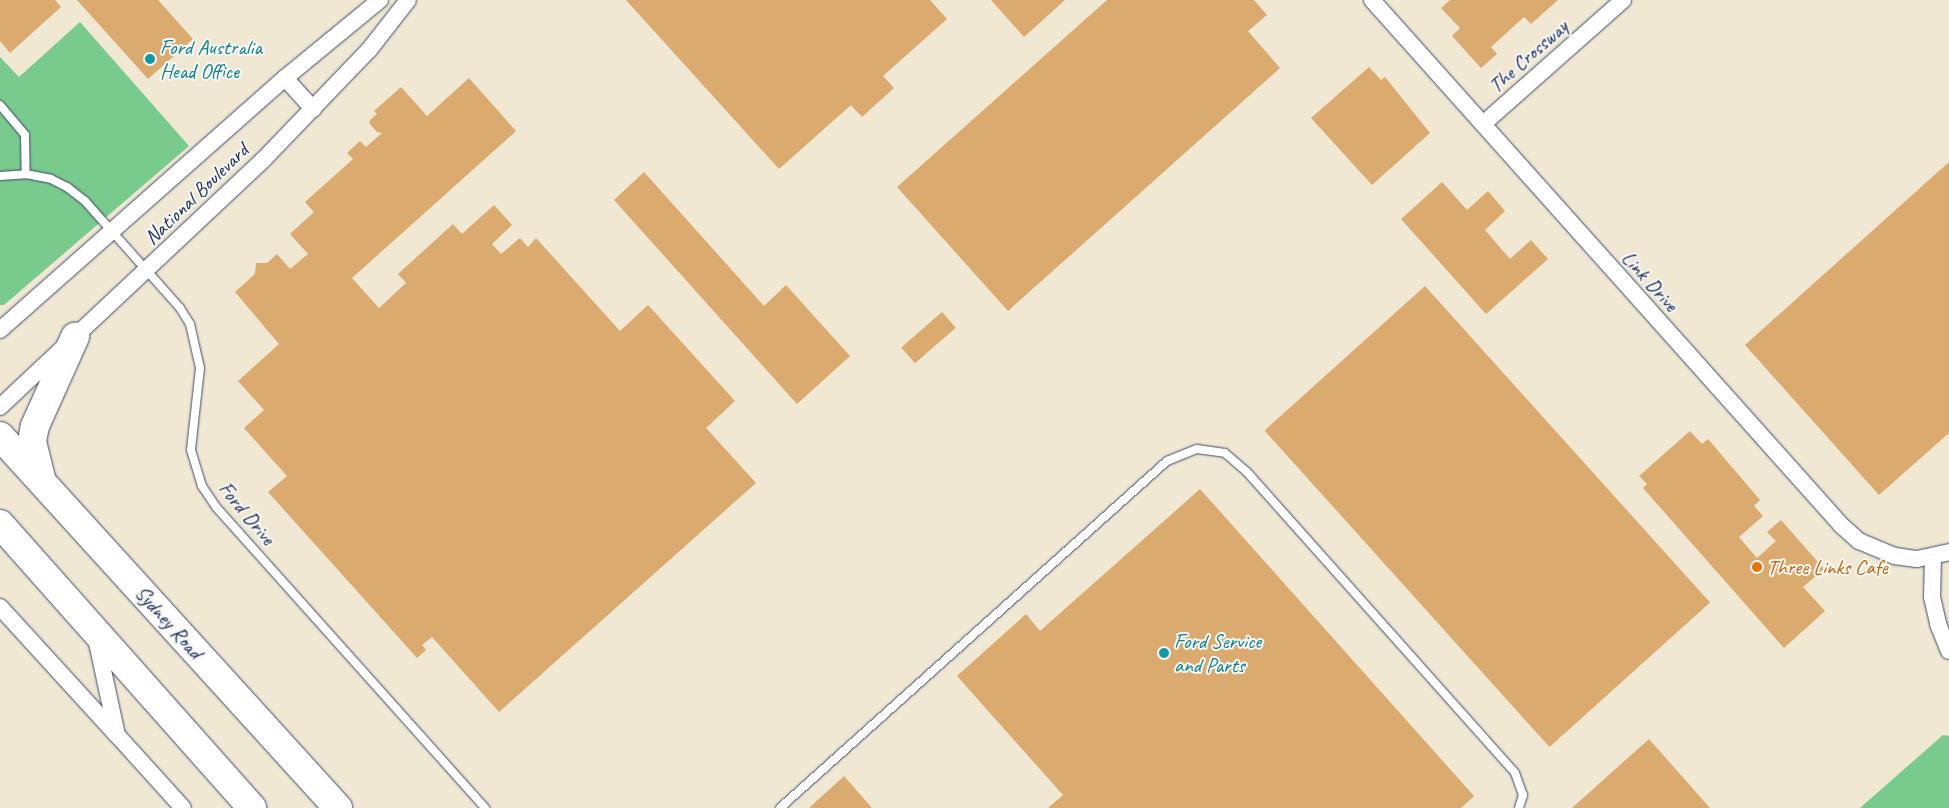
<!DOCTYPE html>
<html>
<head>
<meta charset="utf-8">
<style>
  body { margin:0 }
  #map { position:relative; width:1949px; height:808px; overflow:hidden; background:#f0e8d2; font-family:Caveat,sans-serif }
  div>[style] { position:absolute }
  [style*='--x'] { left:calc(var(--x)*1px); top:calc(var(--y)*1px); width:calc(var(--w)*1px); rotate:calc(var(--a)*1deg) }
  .green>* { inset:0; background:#79cb8d }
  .building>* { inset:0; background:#daaa6f; transform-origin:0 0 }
  .roads { filter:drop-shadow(0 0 1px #3b4b6f) drop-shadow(0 0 1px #3b4b6f) }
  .lane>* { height:8px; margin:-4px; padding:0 4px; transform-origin:4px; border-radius:4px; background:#fff }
  .street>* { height:16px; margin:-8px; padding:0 8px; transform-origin:8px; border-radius:8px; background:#fff }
  .highway>* { height:28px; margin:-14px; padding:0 14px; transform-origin:14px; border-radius:14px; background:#fff }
  .dots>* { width:14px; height:14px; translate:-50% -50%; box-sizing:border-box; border:2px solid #f6f6f2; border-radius:50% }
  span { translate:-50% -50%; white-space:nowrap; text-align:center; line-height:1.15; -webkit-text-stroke:4px #f6f6f2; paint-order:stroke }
  .culture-label { font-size:21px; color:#0d838f }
  .left { translate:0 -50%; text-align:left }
  .street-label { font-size:21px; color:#1b2f5e }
  .food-label { font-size:21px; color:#c56008 }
</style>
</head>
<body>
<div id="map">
  <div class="green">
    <div style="clip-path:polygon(80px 22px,189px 146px,4px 305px,0 305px,0 57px,19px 77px)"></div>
    <div style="clip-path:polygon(1943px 735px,1949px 736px,1949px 808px,1860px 808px)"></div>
  </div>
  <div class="building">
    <div style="clip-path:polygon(0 0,55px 0,61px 7px,10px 53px,0 41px)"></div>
    <div style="clip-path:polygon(77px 0,158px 0,193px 39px,148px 79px)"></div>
    <div style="clip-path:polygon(626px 0,930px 0,947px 19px,883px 76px,894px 88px,862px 117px,851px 105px,779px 169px)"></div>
    <div style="clip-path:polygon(991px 0,1065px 0,1024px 37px)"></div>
    <div style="clip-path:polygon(1107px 0,1254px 0,1267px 15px,1248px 31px,1280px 68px,1008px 311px,897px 187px)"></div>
    <div style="clip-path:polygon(1450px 0,1558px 0,1531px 24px,1524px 17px,1491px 47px,1497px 54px,1481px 68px,1452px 36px,1460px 28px,1441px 8px)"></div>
    <div style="clip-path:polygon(1369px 67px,1381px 80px,1385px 77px,1430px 133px,1372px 185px,1311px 118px)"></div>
    <div style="clip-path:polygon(469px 78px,516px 131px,352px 278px,379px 308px,406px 283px,398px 274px,453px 224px,462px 234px,494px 205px,512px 225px,492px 244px,501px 254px,520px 238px,528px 247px,536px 238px,620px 331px,648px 305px,735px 401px,706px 428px,756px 483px,499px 712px,432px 637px,422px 645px,426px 650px,417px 658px,268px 492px,287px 476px,244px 428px,264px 410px,238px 381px,279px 344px,235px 292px,255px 274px,256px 263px,267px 263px,277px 254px,290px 269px,308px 254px,290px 234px,314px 212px,305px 202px,353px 159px,347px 153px,360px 141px,366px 147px,382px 133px,377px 132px,369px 123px,370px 120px,377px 114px,374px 111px,401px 87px,427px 116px)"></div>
    <div style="clip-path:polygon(1949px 162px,1949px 433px,1879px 495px,1745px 345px)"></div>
    <div style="clip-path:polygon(644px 172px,764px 306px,786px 285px,850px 356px,797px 404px,614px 200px)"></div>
    <div style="clip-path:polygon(1442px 182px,1467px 210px,1488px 191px,1505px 211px,1485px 230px,1510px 259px,1531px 240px,1548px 259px,1486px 314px,1401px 219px)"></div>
    <div style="left:1425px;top:286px;width:426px;height:216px;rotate:48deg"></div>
    <div style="left:942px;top:312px;width:21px;height:54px;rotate:49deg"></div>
    <div style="clip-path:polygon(1690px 431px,1702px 444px,1708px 439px,1760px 500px,1754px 506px,1763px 516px,1739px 537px,1757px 558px,1776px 541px,1767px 532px,1781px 520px,1824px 569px,1803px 587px,1825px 611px,1784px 648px,1643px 488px,1647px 484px,1639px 476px)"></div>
    <div style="clip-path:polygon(1200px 489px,1474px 796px,1461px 808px,1048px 808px,1063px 795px,957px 676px,1026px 614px,1040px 631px)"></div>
    <div style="clip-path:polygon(1649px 739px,1710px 808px,1572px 808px)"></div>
    <div style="clip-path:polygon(844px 776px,872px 808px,809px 808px)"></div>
  </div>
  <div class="roads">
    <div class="lane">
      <div style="--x:0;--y:105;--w:39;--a:50"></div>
      <div style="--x:25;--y:135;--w:39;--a:89"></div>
      <div style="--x:0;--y:176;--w:26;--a:-4"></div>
      <div style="--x:26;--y:174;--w:25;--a:11"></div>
      <div style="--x:51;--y:179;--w:18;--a:27"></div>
      <div style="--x:67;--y:187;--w:23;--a:38"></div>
      <div style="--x:85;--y:201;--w:143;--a:48.4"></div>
      <div style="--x:180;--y:308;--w:19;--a:58"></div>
      <div style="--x:190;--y:324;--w:45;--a:77.2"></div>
      <div style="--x:200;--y:368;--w:82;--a:96.3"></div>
      <div style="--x:191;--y:450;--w:38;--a:73"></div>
      <div style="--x:202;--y:486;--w:25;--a:56"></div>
      <div style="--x:216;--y:507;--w:404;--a:48.2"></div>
      <div style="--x:780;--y:808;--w:520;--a:-41.88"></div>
      <div style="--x:1167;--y:461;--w:32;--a:-22"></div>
      <div style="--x:1197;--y:449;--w:28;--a:8"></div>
      <div style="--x:1225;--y:453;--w:29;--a:41"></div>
      <div style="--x:1247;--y:472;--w:403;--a:48.3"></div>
      <div style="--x:1515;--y:773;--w:23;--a:70"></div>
      <div style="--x:1523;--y:795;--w:14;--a:107"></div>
    </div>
    <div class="street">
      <div style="--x:1372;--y:0;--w:704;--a:48.22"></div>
      <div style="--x:1841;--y:525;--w:24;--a:42"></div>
      <div style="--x:1859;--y:541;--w:39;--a:23"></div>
      <div style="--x:1895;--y:556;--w:22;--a:8"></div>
      <div style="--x:1917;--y:559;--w:33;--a:-12"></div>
      <div style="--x:285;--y:78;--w:42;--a:47.9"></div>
      <div style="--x:1483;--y:124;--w:187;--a:-41.5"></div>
      <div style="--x:0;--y:330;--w:380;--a:-41.5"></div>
      <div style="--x:285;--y:78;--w:123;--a:-39.4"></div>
      <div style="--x:0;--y:407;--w:361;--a:-43.2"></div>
      <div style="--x:263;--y:160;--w:153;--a:-46.1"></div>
      <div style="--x:369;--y:50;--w:63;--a:-52"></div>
      <div style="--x:1933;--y:557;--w:40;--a:91.4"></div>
      <div style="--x:1932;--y:597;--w:28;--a:77"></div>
      <div style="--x:1938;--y:624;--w:29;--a:68"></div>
      <div style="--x:0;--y:607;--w:173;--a:47.6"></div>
      <div style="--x:96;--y:638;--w:99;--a:77.8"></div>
      <div style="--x:117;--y:735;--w:98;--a:47.9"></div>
    </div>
    <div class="highway">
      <div style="--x:0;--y:436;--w:503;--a:47.74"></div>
      <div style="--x:41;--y:478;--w:38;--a:-104"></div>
      <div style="--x:32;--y:441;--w:15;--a:-79"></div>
      <div style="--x:35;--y:426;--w:98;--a:-65.8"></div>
      <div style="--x:0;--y:524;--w:380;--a:48.4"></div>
    </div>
  </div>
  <div class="dots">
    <div style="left:150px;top:59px;background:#0f9aa8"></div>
    <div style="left:1757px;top:567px;background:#e8710a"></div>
    <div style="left:1164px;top:653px;background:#0f9aa8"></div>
  </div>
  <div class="culture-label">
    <span class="left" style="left:160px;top:59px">Ford Australia<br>Head Office</span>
    <span class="left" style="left:1174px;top:653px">Ford Service<br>and Parts</span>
  </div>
  <div class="street-label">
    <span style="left:1528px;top:56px;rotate:-42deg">The Crossway</span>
    <span style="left:196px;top:194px;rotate:-44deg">National Boulevard</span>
    <span style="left:1650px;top:281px;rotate:48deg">Link Drive</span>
    <span style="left:247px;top:513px;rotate:50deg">Ford Drive</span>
    <span style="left:169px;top:622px;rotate:48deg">Sydney Road</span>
  </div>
  <div class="food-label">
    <span class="left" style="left:1767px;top:567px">Three Links Cafe</span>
  </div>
</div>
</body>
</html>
